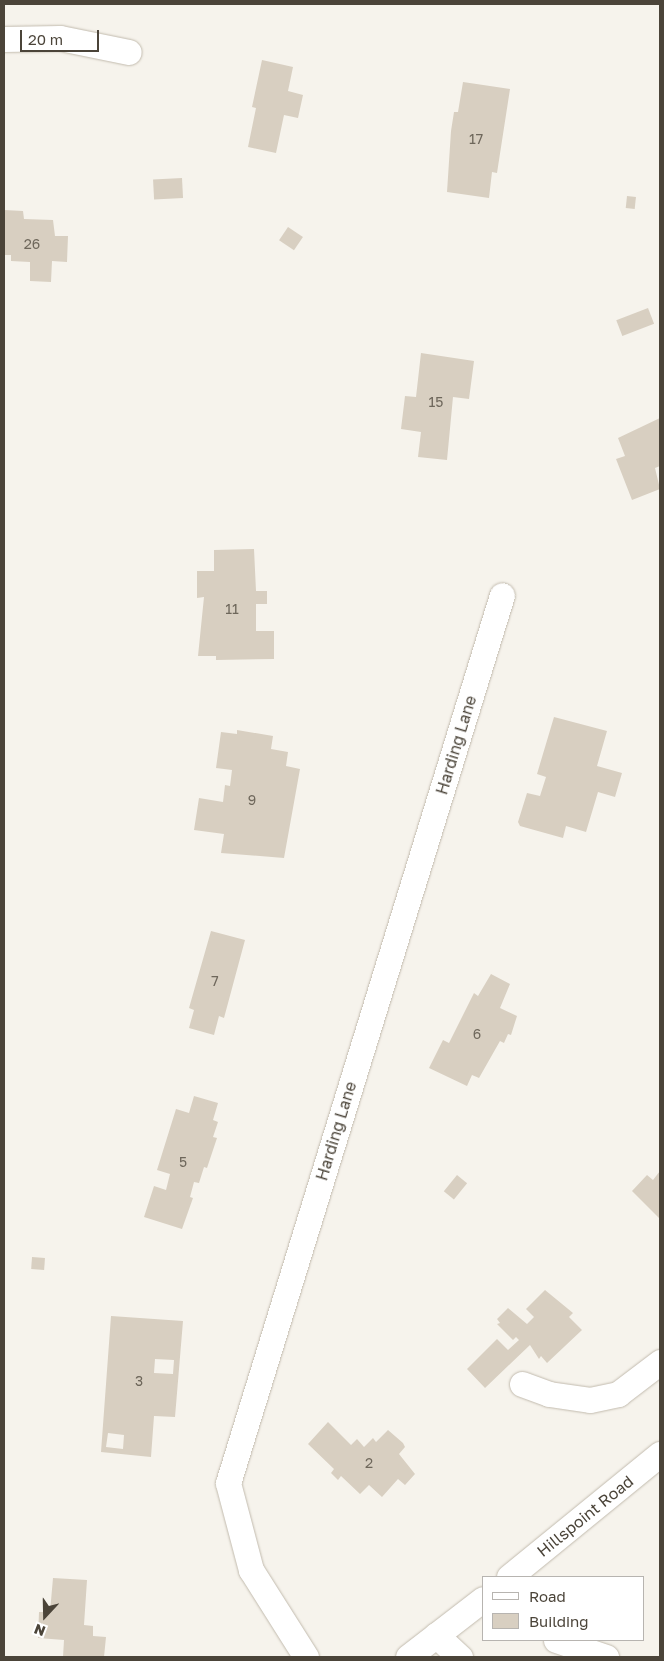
<!DOCTYPE html>
<html>
<head>
<meta charset="utf-8">
<style>
  body { margin:0 }
  #map { position:relative; width:664px; height:1661px; overflow:hidden; background:#f6f3ec; font-family:"Golos Text",sans-serif }
  div>[style] { position:absolute }
  [style*='--x'] { left:calc(var(--x)*1px); top:calc(var(--y)*1px); width:calc(var(--w)*1px); rotate:calc(var(--a)*1deg) }
  .building>* { inset:0; background:#d8cfc1; transform-origin:0 0 }
  .roads { filter:drop-shadow(0 0 1px #c2bbae) drop-shadow(0 0 1px #c2bbae) }
  .minor>* { height:25px; margin:-12.5px; padding:0 12.5px; transform-origin:12.5px; border-radius:12.5px; background:#fff }
  span { translate:-50% -50%; white-space:nowrap; text-align:center; line-height:1.15; -webkit-text-stroke:4px #fff; paint-order:stroke }
  .number-label { font-size:14px; color:#6e675b }
  .number-label span { -webkit-text-stroke-width:0 }
  .street-label { font-size:16px; color:#4b4439 }
  .frame { position:absolute; inset:0; border:5px solid #4b4439; pointer-events:none }
  .legend { position:absolute; left:482px; top:1576px; width:162px; height:65px; box-sizing:border-box; background:#fff; border:1px solid #b7b4b0; margin:0; padding:6px 9px; list-style:none; font-size:15px; color:#4b4439 }
  .legend li { display:flex; align-items:center; gap:10px; height:25px }
  .legend b { width:25px; border:1px solid #b7b4b0 }
  .north { position:absolute; left:20px; top:1591px; width:50px; height:50px; -webkit-text-stroke:4px #fff; paint-order:stroke; rotate:201deg; font-size:14px; font-weight:700; line-height:20px; text-align:center; color:#4b4439 }
  .north::after { content:''; display:block; margin:auto; width:18px; height:22px; background:#4b4439; clip-path:polygon(50% 0,100% 100%,50% 72%,0 100%) }
  .scale { position:absolute; left:20px; top:30px; width:79px; height:22px; box-sizing:border-box; border:2px solid #4b4439; border-top:0; padding-left:6px; font-size:15px; line-height:18px; white-space:nowrap; color:#4b4439; -webkit-text-stroke:4px #fff; paint-order:stroke }
</style>
</head>
<body>
<div id="map">
  <div class="building">
    <div style="clip-path:polygon(262px 60px,293px 67px,288px 91px,303px 95px,298px 118px,284px 115px,276px 153px,248px 147px,256px 108px,252px 107px)"></div>
    <div style="clip-path:polygon(463px 82px,510px 89px,497px 173px,492px 172px,489px 198px,447px 192px,451px 131px,454px 112px,458px 112px)"></div>
    <div style="left:182px;top:178px;width:20px;height:29px;rotate:87deg"></div>
    <div style="left:627px;top:196px;width:9px;height:12px;rotate:6deg"></div>
    <div style="clip-path:polygon(4px 210px,23px 211px,24px 219px,53px 220px,55px 236px,68px 236px,67px 262px,52px 261px,51px 282px,30px 281px,30px 262px,11px 261px,11px 255px,4px 255px)"></div>
    <div style="left:288px;top:227px;width:18px;height:16px;rotate:34deg"></div>
    <div style="left:648px;top:308px;width:17px;height:34px;rotate:69deg"></div>
    <div style="clip-path:polygon(421px 353px,474px 361px,469px 399px,453px 397px,447px 460px,418px 457px,421px 432px,401px 429px,405px 396px,416px 397px)"></div>
    <div style="clip-path:polygon(660px 418px,660px 466px,655px 468px,660px 489px,632px 500px,616px 459px,625px 456px,618px 438px)"></div>
    <div style="clip-path:polygon(254px 549px,256px 591px,267px 591px,267px 604px,256px 604px,256px 631px,274px 631px,274px 659px,216px 660px,216px 656px,198px 656px,204px 597px,197px 598px,197px 571px,214px 571px,214px 550px)"></div>
    <div style="clip-path:polygon(554px 717px,607px 731px,597px 766px,622px 773px,615px 797px,598px 792px,586px 832px,566px 826px,563px 838px,520px 826px,518px 822px,527px 793px,540px 796px,546px 777px,537px 774px)"></div>
    <div style="clip-path:polygon(237px 730px,273px 736px,271px 749px,288px 752px,286px 766px,300px 769px,284px 858px,221px 853px,224px 834px,194px 830px,199px 798px,223px 802px,225px 785px,230px 786px,232px 770px,216px 768px,221px 732px,237px 734px)"></div>
    <div style="clip-path:polygon(211px 931px,245px 940px,224px 1018px,219px 1016px,214px 1035px,189px 1028px,194px 1010px,189px 1008px)"></div>
    <div style="clip-path:polygon(491px 974px,510px 984px,500px 1008px,517px 1016px,511px 1035px,508px 1034px,504px 1043px,500px 1041px,479px 1078px,472px 1075px,467px 1086px,429px 1068px,443px 1040px,449px 1043px,474px 993px,478px 996px)"></div>
    <div style="clip-path:polygon(194px 1096px,218px 1103px,213px 1120px,218px 1122px,213px 1137px,217px 1138px,207px 1168px,204px 1167px,199px 1183px,194px 1182px,190px 1197px,193px 1198px,182px 1229px,144px 1217px,154px 1186px,166px 1190px,170px 1174px,157px 1170px,176px 1109px,189px 1113px)"></div>
    <div style="clip-path:polygon(660px 1171px,660px 1219px,632px 1191px,647px 1175px,653px 1180px)"></div>
    <div style="left:457px;top:1175px;width:13px;height:21px;rotate:39deg"></div>
    <div style="left:32px;top:1257px;width:13px;height:12px;rotate:4deg"></div>
    <div style="clip-path:polygon(545px 1290px,573px 1313px,569px 1317px,582px 1330px,547px 1363px,541px 1356px,539px 1359px,530px 1345px,485px 1388px,467px 1369px,497px 1339px,508px 1350px,519px 1340px,516px 1337px,513px 1340px,497px 1324px,500px 1323px,497px 1319px,508px 1308px,527px 1324px,534px 1317px,526px 1309px)"></div>
    <div style="clip-path:polygon(evenodd,111px 1316px,183px 1321px,175px 1417px,154px 1416px,151px 1457px,101px 1452px,111px 1316px,155px 1359px,174px 1360px,173px 1374px,154px 1373px,155px 1359px,111px 1316px,108px 1433px,124px 1435px,123px 1449px,106px 1447px,108px 1433px)"></div>
    <div style="clip-path:polygon(328px 1422px,351px 1445px,357px 1439px,364px 1447px,373px 1438px,376px 1442px,388px 1430px,403px 1443px,405px 1447px,399px 1454px,415px 1474px,405px 1485px,398px 1479px,382px 1497px,369px 1485px,360px 1494px,341px 1476px,338px 1480px,331px 1473px,334px 1469px,308px 1444px)"></div>
    <div style="clip-path:polygon(53px 1578px,87px 1580px,84px 1625px,93px 1626px,93px 1636px,106px 1637px,104px 1657px,63px 1657px,64px 1640px,38px 1638px,39px 1612px,50px 1612px)"></div>
  </div>
  <div class="roads">
    <div class="minor">
      <div style="--x:4;--y:39;--w:56;--a:-1"></div>
      <div style="--x:60;--y:38;--w:70;--a:11.5"></div>
      <div style="--x:522;--y:1384;--w:29;--a:20"></div>
      <div style="--x:549;--y:1394;--w:41;--a:8.3"></div>
      <div style="--x:590;--y:1400;--w:29;--a:-12"></div>
      <div style="--x:618;--y:1394;--w:53;--a:-37.3"></div>
      <div style="--x:509;--y:1577;--w:195;--a:-39.2"></div>
      <div style="--x:436;--y:1635;--w:33;--a:43"></div>
      <div style="--x:556;--y:1640;--w:53;--a:18.8"></div>
      <div style="--x:306;--y:1657;--w:103;--a:-122.3"></div>
      <div style="--x:251;--y:1570;--w:90;--a:-104.8"></div>
      <div style="--x:228;--y:1483;--w:929;--a:-72.85"></div>
      <div style="--x:408;--y:1657;--w:95;--a:-37.7"></div>
    </div>
  </div>
  <div class="number-label">
    <span style="left:476px;top:139px">17</span>
    <span style="left:32px;top:244px">26</span>
    <span style="left:436px;top:402px">15</span>
    <span style="left:232px;top:609px">11</span>
    <span style="left:252px;top:800px">9</span>
    <span style="left:215px;top:981px">7</span>
    <span style="left:477px;top:1034px">6</span>
    <span style="left:183px;top:1162px">5</span>
    <span style="left:139px;top:1381px">3</span>
    <span style="left:369px;top:1463px">2</span>
  </div>
  <div class="street-label">
    <span style="left:456px;top:745px;rotate:-73deg">Harding Lane</span>
    <span style="left:336px;top:1131px;rotate:-73deg">Harding Lane</span>
    <span style="left:585px;top:1516px;rotate:-39deg">Hillspoint Road</span>
  </div>
  <div class="frame"></div>
  <ul class="legend">
  <li><b style="height:6px;background:#fff"></b>Road</li>
  <li><b style="height:14px;background:#d8cfc1"></b>Building</li>
  </ul>
  <div class="north">N</div>
  <div class="scale">20 m</div>
</div>
</body>
</html>
